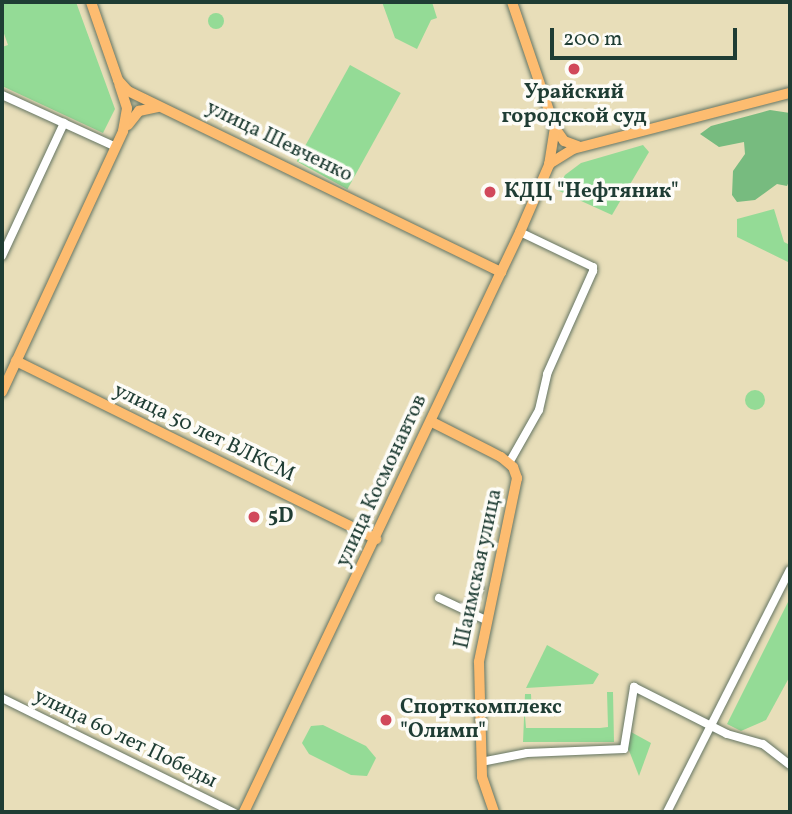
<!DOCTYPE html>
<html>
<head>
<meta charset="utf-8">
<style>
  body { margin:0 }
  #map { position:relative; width:792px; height:814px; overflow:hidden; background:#e8deb9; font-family:Vollkorn,serif }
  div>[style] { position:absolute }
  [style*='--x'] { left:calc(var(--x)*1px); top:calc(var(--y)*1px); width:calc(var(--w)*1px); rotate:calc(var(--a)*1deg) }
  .green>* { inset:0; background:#94db96; transform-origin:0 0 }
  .round { border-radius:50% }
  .forest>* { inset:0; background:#77bb7f }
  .roads { filter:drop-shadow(0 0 2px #657563) drop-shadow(0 0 2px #657563) }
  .minor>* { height:8px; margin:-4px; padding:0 4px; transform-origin:4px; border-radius:4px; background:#fff }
  .major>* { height:10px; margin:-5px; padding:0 5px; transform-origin:5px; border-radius:5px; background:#fdbc70 }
  .dots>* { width:19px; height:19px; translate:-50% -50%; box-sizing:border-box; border:4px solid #fdfcf7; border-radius:50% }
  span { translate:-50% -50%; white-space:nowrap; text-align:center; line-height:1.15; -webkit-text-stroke:7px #fdfcf7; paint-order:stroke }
  .poi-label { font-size:21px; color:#1f3d34; font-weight:700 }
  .left { translate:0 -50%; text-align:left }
  .street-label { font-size:21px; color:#1f3d34 }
  .frame { position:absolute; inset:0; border:4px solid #1f3d34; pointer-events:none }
  .scale { position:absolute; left:550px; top:28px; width:187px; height:32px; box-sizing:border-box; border:4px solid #1f3d34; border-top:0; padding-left:9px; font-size:21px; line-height:24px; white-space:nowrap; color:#1f3d34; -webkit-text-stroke:5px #fdfcf7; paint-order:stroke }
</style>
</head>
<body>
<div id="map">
  <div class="green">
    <div style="clip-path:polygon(2px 2px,76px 2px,115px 109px,103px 133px,2px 86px,2px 47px,8px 45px,2px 28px)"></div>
    <div style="clip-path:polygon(382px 2px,432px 2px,437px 18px,431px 20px,417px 49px,395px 38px)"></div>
    <div class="round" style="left:208px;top:13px;width:16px;height:16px"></div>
    <div style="left:350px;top:65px;width:58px;height:110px;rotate:29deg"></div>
    <div style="clip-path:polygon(643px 145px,649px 152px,612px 215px,557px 190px,565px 175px,581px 163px)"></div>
    <div style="clip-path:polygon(774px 209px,784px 242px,790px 245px,790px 263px,737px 237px,737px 219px)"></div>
    <div class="round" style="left:745px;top:390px;width:20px;height:20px"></div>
    <div style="clip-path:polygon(790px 598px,790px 676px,766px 720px,741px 731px,727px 724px)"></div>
    <div style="clip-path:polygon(547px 645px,599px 674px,593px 684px,526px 688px)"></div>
    <div style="clip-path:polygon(607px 692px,613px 692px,614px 742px,523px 742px,525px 694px,531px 694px,532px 716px,525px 716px,526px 728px,600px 728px,608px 727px)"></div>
    <div style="clip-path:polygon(323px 725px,366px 746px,376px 758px,367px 776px,351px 775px,309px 754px,302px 743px,311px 726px)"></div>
    <div style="clip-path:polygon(631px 732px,651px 743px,639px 776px,628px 748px)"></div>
  </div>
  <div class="forest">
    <div style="clip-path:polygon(770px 110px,790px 113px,790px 179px,787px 186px,777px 184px,755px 200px,737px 202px,732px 195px,733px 171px,745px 154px,744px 142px,719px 147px,700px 134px,711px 126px)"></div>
  </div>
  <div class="roads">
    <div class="minor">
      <div style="--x:2;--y:95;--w:125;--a:24.5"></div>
      <div style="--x:2;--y:256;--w:147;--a:-65"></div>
      <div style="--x:509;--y:463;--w:61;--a:-60.5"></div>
      <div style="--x:539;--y:410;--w:37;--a:-77"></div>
      <div style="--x:547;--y:374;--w:113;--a:-65.9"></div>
      <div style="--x:593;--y:271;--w:4;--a:-90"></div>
      <div style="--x:593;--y:267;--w:81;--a:-154.4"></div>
      <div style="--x:439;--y:598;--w:52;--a:25.1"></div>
      <div style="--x:467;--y:611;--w:26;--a:-62"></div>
      <div style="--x:2;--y:698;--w:258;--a:26.3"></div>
      <div style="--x:481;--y:762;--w:47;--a:-11.1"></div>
      <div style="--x:527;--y:753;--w:97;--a:-2.4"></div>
      <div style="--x:624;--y:749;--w:63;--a:-80.8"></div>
      <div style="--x:634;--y:687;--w:104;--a:26.8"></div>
      <div style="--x:727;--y:734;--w:37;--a:16"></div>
      <div style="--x:763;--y:744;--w:34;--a:38"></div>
      <div style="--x:667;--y:812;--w:271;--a:-63.1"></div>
    </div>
    <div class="major">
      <div style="--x:91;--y:2;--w:83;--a:70.9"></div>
      <div style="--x:118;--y:80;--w:15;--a:48"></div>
      <div style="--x:128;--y:91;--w:415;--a:25.9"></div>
      <div style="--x:512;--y:2;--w:133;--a:71.2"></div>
      <div style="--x:555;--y:128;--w:16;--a:55"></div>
      <div style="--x:564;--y:141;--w:15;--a:20"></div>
      <div style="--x:128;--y:125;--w:18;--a:-52"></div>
      <div style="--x:139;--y:111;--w:19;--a:-12"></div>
      <div style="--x:549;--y:164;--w:28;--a:-32"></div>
      <div style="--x:573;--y:149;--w:224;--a:-14.5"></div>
      <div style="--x:16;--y:361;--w:402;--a:26.3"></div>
      <div style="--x:2;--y:392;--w:288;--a:-65.1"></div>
      <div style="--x:123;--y:131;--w:23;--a:-80"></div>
      <div style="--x:127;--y:108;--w:25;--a:-108"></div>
      <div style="--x:432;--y:422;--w:77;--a:26.9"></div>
      <div style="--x:501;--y:457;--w:16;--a:40"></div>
      <div style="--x:513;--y:467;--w:12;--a:70"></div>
      <div style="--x:517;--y:478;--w:188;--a:101.7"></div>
      <div style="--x:479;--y:662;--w:115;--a:88.5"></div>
      <div style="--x:482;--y:777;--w:37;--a:71"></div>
      <div style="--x:244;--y:812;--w:642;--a:-64.55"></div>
      <div style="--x:520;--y:232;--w:73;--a:-66.6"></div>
      <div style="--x:549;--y:165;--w:37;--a:-81"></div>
    </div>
  </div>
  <div class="dots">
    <div style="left:574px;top:69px;background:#d1495b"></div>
    <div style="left:490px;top:192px;background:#d1495b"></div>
    <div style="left:254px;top:517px;background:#d1495b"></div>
    <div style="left:386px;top:720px;background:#d1495b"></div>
  </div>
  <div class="poi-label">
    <span style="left:574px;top:105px">Урайский<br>городской суд</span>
    <span class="left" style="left:504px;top:192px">КДЦ "Нефтяник"</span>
    <span class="left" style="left:268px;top:517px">5D</span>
    <span class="left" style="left:400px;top:720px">Спорткомплекс<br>"Олимп"</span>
  </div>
  <div class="street-label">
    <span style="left:279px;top:142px;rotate:26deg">улица Шевченко</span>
    <span style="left:204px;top:433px;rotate:26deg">улица 50 лет ВЛКСМ</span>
    <span style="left:382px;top:481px;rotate:-65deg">улица Космонавтов</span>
    <span style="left:479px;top:569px;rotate:-78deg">Шаимская улица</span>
    <span style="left:125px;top:739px;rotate:26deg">улица 60 лет Победы</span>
  </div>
  <div class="frame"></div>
  <div class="scale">200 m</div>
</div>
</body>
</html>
